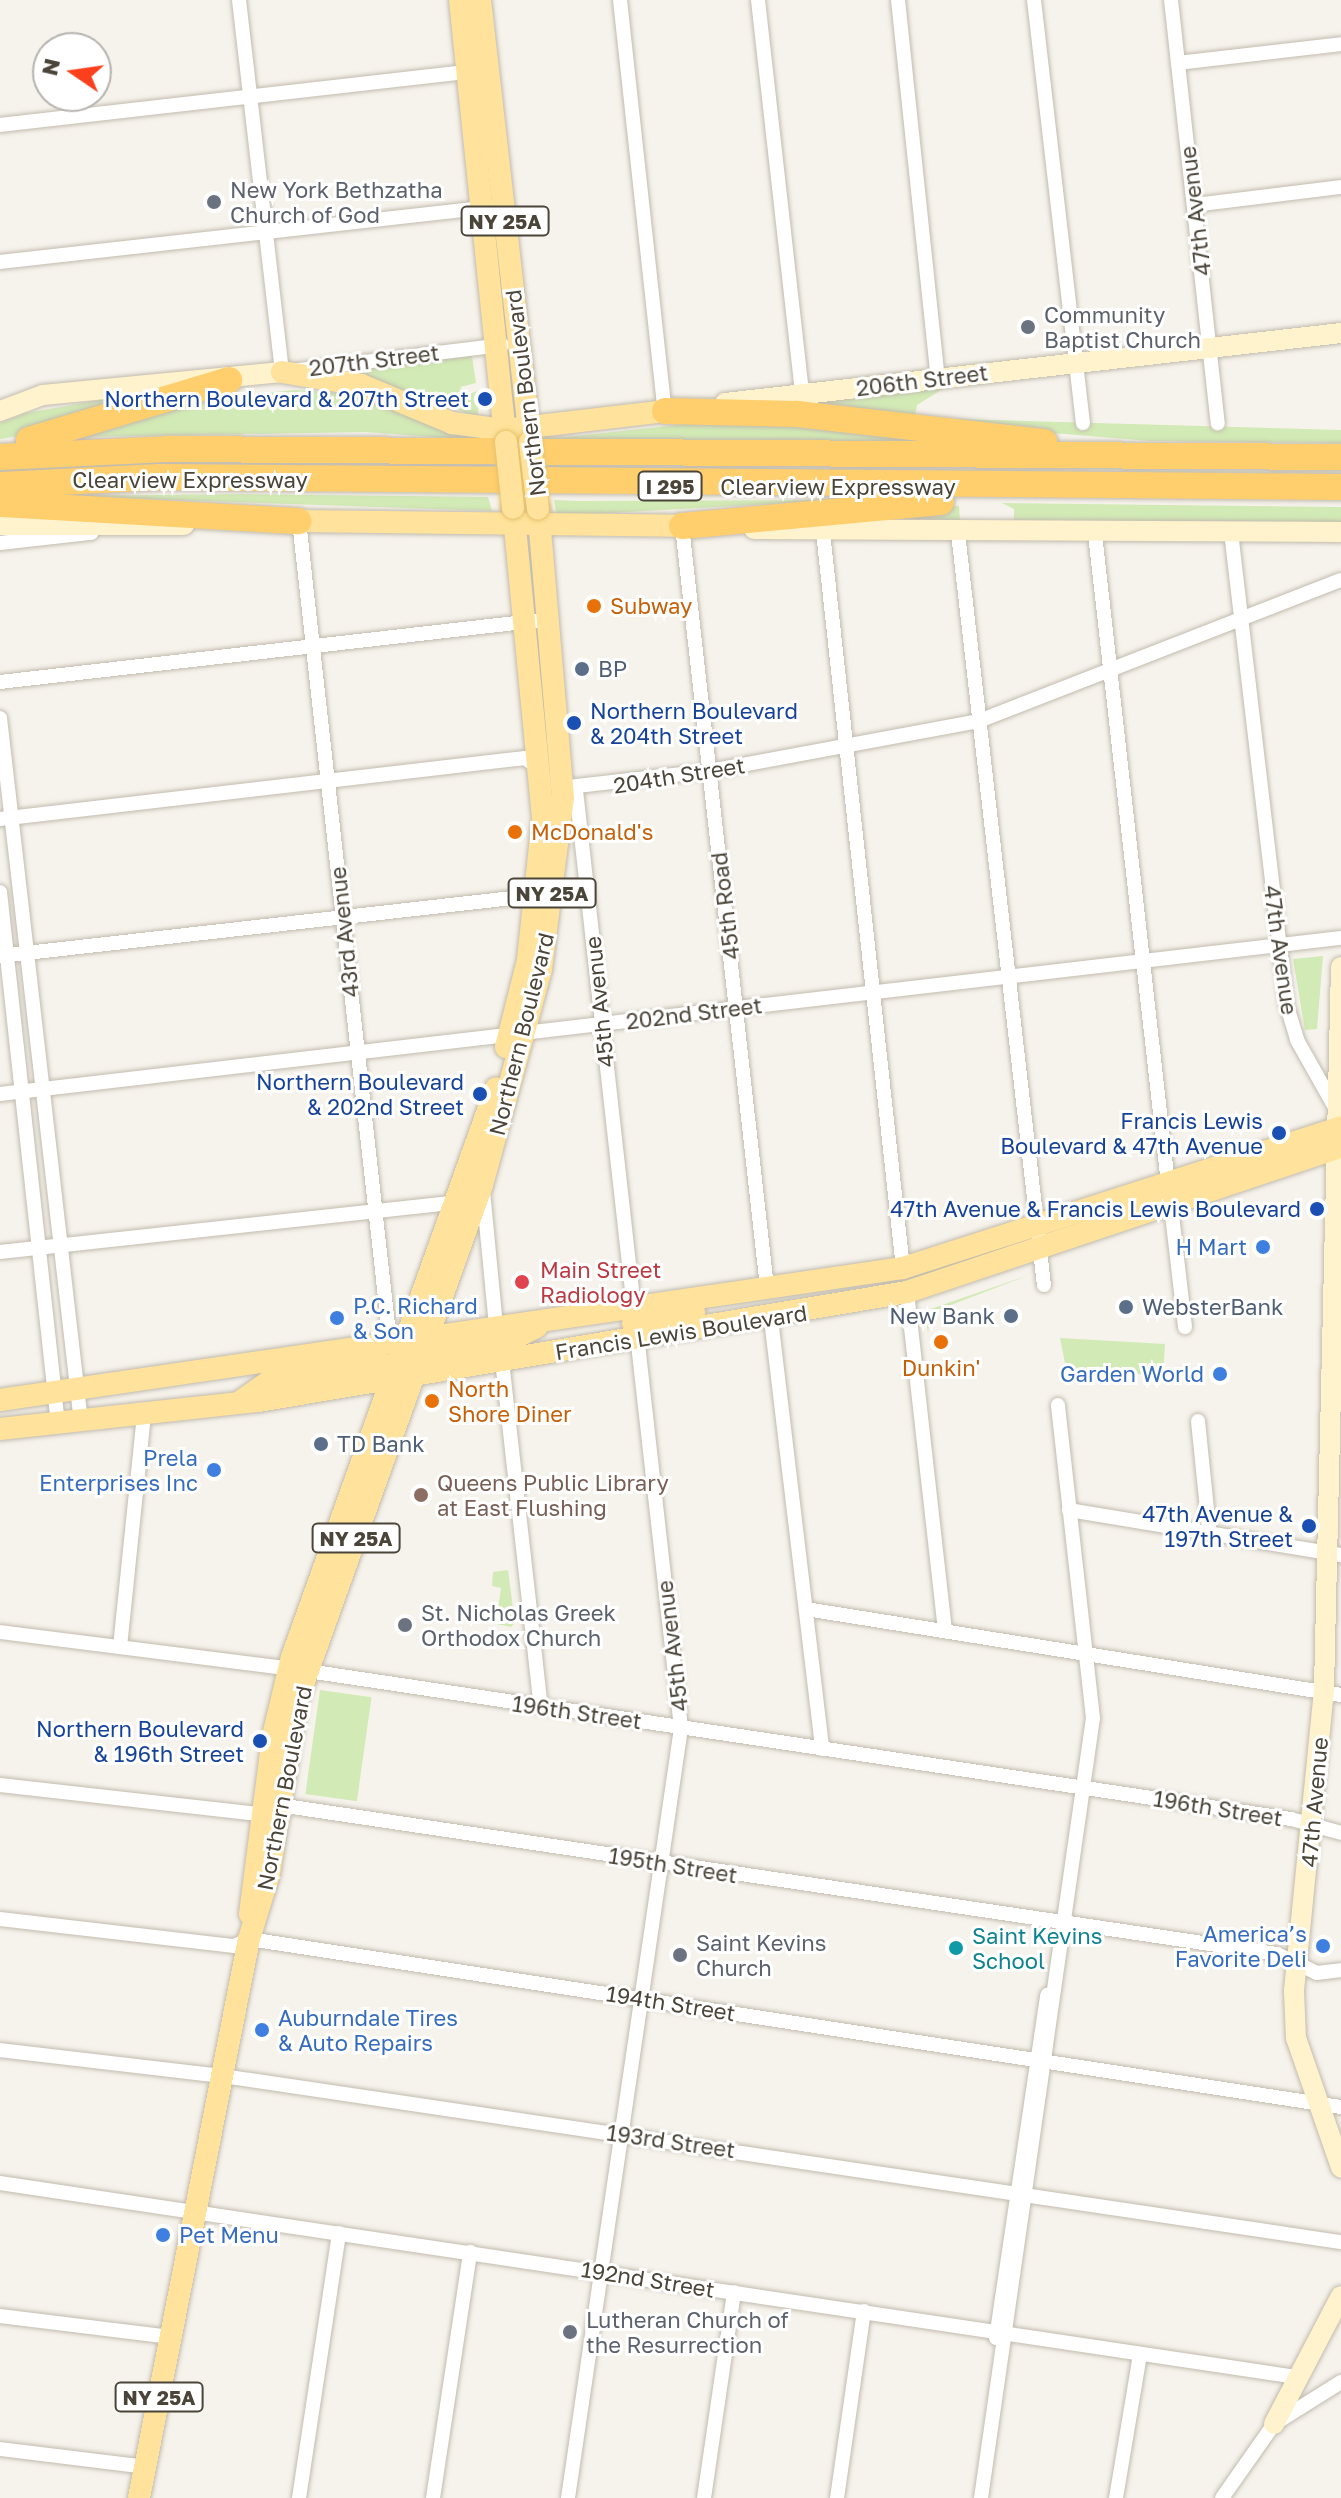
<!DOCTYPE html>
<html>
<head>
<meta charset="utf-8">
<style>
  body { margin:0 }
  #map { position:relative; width:1341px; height:2498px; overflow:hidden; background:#f6f3ec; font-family:"Golos Text",sans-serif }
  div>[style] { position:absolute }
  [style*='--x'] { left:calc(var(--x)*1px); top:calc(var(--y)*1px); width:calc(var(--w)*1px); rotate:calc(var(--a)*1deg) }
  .green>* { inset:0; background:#d2eab5; transform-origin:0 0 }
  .roads { filter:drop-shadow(0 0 2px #c2bbae) drop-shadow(0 0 2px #c2bbae) }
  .street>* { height:14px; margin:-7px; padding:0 7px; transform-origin:7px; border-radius:7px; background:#fff }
  .secondary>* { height:20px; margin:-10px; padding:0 10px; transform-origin:10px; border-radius:10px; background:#fff3cd }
  .primary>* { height:22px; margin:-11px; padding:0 11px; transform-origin:11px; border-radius:11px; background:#ffe39c }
  .highway>* { height:26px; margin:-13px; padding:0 13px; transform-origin:13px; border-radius:13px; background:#ffcf6e }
  .bridges { filter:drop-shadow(0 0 2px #e6c16a) drop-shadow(0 0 2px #e6c16a) }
  .primary-bridge>* { height:22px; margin:-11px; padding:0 11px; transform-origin:11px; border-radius:11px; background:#ffe39c }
  .dots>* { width:22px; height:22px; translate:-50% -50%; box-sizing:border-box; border:4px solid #fff; border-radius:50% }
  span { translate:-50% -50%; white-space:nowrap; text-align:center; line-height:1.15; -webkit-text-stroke:6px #fff; paint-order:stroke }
  .shield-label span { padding:2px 6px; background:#fff; border:2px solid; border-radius:6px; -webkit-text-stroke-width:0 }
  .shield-label { font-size:20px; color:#4b4439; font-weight:700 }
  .worship-label { font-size:22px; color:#5b616d }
  .left { translate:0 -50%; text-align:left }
  .street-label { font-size:22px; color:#4b4439 }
  .transit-label { font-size:22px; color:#164399 }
  .right { translate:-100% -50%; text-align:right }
  .food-label { font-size:22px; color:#c56008 }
  .service-label { font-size:22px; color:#4e5e75 }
  .shop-label { font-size:22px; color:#366cbe }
  .health-label { font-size:22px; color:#be3a42 }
  .education-label { font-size:22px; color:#785e54 }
  .culture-label { font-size:22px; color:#0d838f }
  .north { position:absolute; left:32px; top:32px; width:80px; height:80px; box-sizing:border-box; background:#fff; border:2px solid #b7b4b0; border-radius:50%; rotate:283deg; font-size:22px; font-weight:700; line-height:32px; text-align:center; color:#4b4439 }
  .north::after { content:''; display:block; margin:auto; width:28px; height:36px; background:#fc3f1d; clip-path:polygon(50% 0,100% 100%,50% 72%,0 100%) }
</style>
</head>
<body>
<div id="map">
  <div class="green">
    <div style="clip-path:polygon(472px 356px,476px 383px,460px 387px,467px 395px,479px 390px,478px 417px,344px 370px)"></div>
    <div style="clip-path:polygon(949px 385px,917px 405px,914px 421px,800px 401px)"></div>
    <div style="clip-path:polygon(294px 390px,356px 394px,476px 440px,365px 432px,73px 437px,210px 399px)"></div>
    <div style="clip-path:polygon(147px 392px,57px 430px,0 439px,0 423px,26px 413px)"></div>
    <div style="clip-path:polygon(733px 419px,943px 442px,548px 439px)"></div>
    <div style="clip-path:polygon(956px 419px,1341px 430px,1341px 443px,1150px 441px,957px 425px)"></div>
    <div style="clip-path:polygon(241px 494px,488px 497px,492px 511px,62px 496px)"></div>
    <div style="clip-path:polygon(554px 500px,579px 501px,841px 500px,557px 516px)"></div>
    <div style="clip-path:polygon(1002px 503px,1341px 507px,1341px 523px,1014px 520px,1014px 509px)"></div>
    <div style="clip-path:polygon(959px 506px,960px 521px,822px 519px,910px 507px)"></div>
    <div style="clip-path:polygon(1323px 956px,1317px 1029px,1305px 1030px,1293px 959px)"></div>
    <div style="clip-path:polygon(1029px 1275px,930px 1313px,928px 1334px,925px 1311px)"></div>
    <div style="clip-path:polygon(1060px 1338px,1165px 1344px,1163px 1376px,1066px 1368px)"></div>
    <div style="clip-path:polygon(508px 1570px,515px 1623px,511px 1627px,496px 1624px,501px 1588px,492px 1586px,493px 1572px)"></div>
    <div style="left:320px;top:1690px;width:52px;height:105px;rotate:8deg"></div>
  </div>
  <div class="roads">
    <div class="street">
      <div style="--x:239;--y:0;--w:374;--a:83.4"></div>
      <div style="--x:282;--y:372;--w:222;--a:-7"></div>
      <div style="--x:620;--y:0;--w:413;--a:83.8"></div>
      <div style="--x:758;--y:0;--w:395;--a:83.6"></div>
      <div style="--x:898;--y:0;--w:380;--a:84"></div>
      <div style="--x:1034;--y:0;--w:426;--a:83.4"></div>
      <div style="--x:1171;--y:0;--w:426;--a:83.7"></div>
      <div style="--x:1178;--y:63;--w:164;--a:-6.6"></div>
      <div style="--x:0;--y:125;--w:475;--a:-6.5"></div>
      <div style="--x:1194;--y:205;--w:148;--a:-7"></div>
      <div style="--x:0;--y:262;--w:492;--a:-6.4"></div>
      <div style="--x:299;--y:521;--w:826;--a:83.68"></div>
      <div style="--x:682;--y:526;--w:766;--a:83.63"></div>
      <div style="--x:823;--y:532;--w:740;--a:83.8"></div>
      <div style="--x:1231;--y:532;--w:474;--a:83.3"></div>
      <div style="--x:1286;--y:1003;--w:39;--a:73"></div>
      <div style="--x:1297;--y:1040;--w:73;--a:60.6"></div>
      <div style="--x:958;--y:533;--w:757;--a:83.48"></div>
      <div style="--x:1095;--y:534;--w:654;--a:83.59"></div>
      <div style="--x:0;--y:543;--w:92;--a:-6.3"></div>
      <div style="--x:0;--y:682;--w:554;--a:-6.53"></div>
      <div style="--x:0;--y:718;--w:709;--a:83.44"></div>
      <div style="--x:568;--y:787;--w:142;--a:-6.5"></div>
      <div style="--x:709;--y:771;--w:275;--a:-10.5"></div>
      <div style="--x:979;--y:721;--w:388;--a:-21.3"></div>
      <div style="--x:0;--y:819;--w:529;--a:-6.63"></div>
      <div style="--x:525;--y:758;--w:19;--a:36"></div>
      <div style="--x:0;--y:892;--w:535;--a:83.78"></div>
      <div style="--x:0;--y:956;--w:542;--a:-6.46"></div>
      <div style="--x:0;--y:1094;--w:1350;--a:-6.64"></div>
      <div style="--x:483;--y:1191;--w:136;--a:84.5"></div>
      <div style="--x:1171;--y:1206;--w:122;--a:83.4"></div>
      <div style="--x:0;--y:1252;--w:460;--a:-6.2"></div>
      <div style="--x:907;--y:1292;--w:339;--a:83.6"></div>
      <div style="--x:771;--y:1319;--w:433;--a:83.2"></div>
      <div style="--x:502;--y:1361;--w:348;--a:83.6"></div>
      <div style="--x:1198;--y:1421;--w:110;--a:84.2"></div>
      <div style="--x:1069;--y:1510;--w:276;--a:9.4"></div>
      <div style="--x:806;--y:1609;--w:542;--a:9.13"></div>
      <div style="--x:0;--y:1632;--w:310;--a:7.2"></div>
      <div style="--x:308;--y:1671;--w:994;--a:8.56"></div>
      <div style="--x:1291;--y:1819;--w:52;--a:15.6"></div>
      <div style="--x:120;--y:1647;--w:232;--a:-84.1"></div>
      <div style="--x:0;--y:1785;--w:262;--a:6.4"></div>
      <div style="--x:260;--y:1814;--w:33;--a:-12"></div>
      <div style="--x:292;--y:1807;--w:996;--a:8.49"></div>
      <div style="--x:1277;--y:1954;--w:44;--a:25.4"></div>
      <div style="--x:1317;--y:1973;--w:24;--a:-7"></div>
      <div style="--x:0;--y:1919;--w:236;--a:6.6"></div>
      <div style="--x:234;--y:1946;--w:17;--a:-25"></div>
      <div style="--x:249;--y:1939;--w:1105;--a:8.75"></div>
      <div style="--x:0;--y:2050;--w:225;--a:6.7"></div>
      <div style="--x:223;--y:2076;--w:1130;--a:8.45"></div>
      <div style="--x:0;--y:2183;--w:1310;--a:8.51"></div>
      <div style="--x:0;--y:2316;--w:172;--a:7"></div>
      <div style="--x:996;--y:2338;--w:347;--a:-81.5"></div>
      <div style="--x:0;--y:2449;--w:147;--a:7"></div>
      <div style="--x:299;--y:2498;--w:268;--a:-81.4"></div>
      <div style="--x:433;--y:2498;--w:249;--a:-81.4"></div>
      <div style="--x:568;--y:2498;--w:778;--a:-81.65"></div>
      <div style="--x:681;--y:1728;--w:943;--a:-96.39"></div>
      <div style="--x:704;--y:2498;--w:208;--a:-81.7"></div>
      <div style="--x:837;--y:2498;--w:189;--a:-81.8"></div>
      <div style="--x:981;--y:2498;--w:788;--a:-81.83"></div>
      <div style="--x:1093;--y:1718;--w:315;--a:-96.4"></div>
      <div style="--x:1116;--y:2498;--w:146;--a:-80.5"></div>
      <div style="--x:1222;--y:2498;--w:90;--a:-54.9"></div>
      <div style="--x:1274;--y:2424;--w:79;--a:-32.1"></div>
    </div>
    <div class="secondary">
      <div style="--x:725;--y:403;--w:620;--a:-6.48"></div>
      <div style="--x:0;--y:411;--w:46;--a:-20.4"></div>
      <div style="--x:43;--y:395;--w:240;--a:-5.5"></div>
      <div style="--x:0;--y:525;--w:184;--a:0"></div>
      <div style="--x:754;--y:529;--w:587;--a:0.29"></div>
      <div style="--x:1341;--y:967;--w:723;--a:91.35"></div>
      <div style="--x:1324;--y:1690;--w:302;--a:95.7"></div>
      <div style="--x:1294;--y:1991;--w:47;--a:87.6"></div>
      <div style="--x:1296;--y:2038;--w:137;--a:70.8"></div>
      <div style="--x:1274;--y:2424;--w:144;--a:-62.4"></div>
    </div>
    <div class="primary">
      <div style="--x:460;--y:0;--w:444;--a:84.1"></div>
      <div style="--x:480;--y:0;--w:445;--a:83.5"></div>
      <div style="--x:282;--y:372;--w:80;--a:9.3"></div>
      <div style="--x:361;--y:385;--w:99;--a:22.7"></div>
      <div style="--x:452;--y:423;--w:52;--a:7.7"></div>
      <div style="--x:504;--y:430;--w:162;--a:-6.7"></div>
      <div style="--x:299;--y:521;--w:383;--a:0.7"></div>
      <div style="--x:506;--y:1047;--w:90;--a:-75.8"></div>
      <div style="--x:528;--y:960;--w:143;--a:-84"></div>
      <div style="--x:543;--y:818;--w:311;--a:-95.5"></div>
      <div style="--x:633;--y:1323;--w:62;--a:-9.3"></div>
      <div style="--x:411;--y:1358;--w:97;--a:-9.5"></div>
      <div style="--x:507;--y:1342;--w:33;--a:-27"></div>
      <div style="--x:0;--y:1400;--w:913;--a:-8.32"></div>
      <div style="--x:903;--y:1268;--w:460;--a:-17.8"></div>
      <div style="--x:241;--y:1401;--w:40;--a:-34.9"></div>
      <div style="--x:274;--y:1378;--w:106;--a:-9.8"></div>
      <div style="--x:0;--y:1429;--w:260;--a:-6.2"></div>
      <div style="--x:258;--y:1401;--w:658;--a:-9.53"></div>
      <div style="--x:907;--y:1292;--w:458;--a:-18.5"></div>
      <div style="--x:250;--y:1914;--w:179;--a:-82.6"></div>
      <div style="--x:273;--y:1736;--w:81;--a:-76.5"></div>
      <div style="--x:292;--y:1657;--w:604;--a:-70.28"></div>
      <div style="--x:139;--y:2498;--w:570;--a:-78.87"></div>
      <div style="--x:249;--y:1939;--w:68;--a:-72.9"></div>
      <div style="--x:269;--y:1874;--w:175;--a:-80.8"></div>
      <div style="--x:297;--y:1701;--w:548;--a:-70.28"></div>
      <div style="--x:482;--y:1185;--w:224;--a:-74.7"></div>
      <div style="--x:541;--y:969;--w:172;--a:-82.7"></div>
      <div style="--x:563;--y:798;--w:290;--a:-94.9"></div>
    </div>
    <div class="highway">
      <div style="--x:665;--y:411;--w:132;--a:1.3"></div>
      <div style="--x:797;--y:414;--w:249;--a:6.5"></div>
      <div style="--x:29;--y:440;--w:209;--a:-16.7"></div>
      <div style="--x:0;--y:457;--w:167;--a:-2.7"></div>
      <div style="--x:167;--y:449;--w:1174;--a:0.39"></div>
      <div style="--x:0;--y:485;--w:159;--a:-2.9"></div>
      <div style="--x:159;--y:477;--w:1182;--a:0.48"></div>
      <div style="--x:0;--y:504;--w:299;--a:3.3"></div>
      <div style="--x:682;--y:526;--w:260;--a:-5.3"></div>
    </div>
  </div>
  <div class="bridges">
    <div class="primary-bridge">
      <div style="--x:506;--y:442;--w:66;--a:83.9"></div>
      <div style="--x:530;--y:442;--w:67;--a:83.2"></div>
    </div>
  </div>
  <div class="dots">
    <div style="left:214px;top:202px;background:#6b7280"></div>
    <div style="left:1028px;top:327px;background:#6b7280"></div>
    <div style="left:485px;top:399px;background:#1a4fb4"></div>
    <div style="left:594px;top:606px;background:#e8710a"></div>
    <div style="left:582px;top:669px;background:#5c6f8a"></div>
    <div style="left:574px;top:723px;background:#1a4fb4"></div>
    <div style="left:515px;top:832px;background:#e8710a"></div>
    <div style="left:480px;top:1094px;background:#1a4fb4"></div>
    <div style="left:1279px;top:1133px;background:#1a4fb4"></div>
    <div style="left:1317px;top:1209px;background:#1a4fb4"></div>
    <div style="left:1263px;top:1247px;background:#3f7fe0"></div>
    <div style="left:522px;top:1282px;background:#e0444e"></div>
    <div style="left:1126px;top:1307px;background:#5c6f8a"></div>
    <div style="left:1011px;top:1316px;background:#5c6f8a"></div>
    <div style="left:337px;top:1318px;background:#3f7fe0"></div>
    <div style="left:941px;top:1342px;background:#e8710a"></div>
    <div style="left:1220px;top:1374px;background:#3f7fe0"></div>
    <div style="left:432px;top:1401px;background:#e8710a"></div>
    <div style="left:321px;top:1444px;background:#5c6f8a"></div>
    <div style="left:214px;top:1470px;background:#3f7fe0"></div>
    <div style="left:421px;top:1495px;background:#8d6e63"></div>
    <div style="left:1309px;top:1526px;background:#1a4fb4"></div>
    <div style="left:405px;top:1625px;background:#6b7280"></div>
    <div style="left:260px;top:1741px;background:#1a4fb4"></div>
    <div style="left:1323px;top:1946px;background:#3f7fe0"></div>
    <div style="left:956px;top:1948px;background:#0f9aa8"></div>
    <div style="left:680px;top:1955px;background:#6b7280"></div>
    <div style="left:262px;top:2030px;background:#3f7fe0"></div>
    <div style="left:163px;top:2235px;background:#3f7fe0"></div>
    <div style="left:570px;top:2332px;background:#6b7280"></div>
  </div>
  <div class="shield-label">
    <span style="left:505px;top:221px">NY 25A</span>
    <span style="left:670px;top:486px">I 295</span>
    <span style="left:552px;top:893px">NY 25A</span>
    <span style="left:356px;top:1538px">NY 25A</span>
    <span style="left:159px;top:2397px">NY 25A</span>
  </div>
  <div class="worship-label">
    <span class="left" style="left:230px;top:202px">New York Bethzatha<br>Church of God</span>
    <span class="left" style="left:1044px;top:327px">Community<br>Baptist Church</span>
    <span class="left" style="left:421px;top:1625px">St. Nicholas Greek<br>Orthodox Church</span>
    <span class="left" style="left:696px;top:1955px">Saint Kevins<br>Church</span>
    <span class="left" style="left:586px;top:2332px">Lutheran Church of<br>the Resurrection</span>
  </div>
  <div class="street-label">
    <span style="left:1195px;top:211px;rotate:-97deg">47th Avenue</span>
    <span style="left:374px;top:360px;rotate:-7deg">207th Street</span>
    <span style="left:922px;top:380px;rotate:-7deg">206th Street</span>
    <span style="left:525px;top:393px;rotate:-97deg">Northern Boulevard</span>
    <span style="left:190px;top:480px">Clearview Expressway</span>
    <span style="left:838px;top:487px">Clearview Expressway</span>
    <span style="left:679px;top:775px;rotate:-9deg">204th Street</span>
    <span style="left:725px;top:906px;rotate:-97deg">45th Road</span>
    <span style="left:344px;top:932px;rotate:-96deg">43rd Avenue</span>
    <span style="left:1281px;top:950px;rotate:82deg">47th Avenue</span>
    <span style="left:599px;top:1002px;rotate:-96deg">45th Avenue</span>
    <span style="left:694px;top:1013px;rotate:-7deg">202nd Street</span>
    <span style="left:521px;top:1034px;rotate:-76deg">Northern Boulevard</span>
    <span style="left:681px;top:1332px;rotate:-9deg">Francis Lewis Boulevard</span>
    <span style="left:672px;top:1646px;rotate:-97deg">45th Avenue</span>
    <span style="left:577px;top:1712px;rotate:8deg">196th Street</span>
    <span style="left:284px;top:1788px;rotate:-79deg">Northern Boulevard</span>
    <span style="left:1314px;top:1802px;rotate:-85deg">47th Avenue</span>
    <span style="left:1218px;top:1808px;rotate:9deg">196th Street</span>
    <span style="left:673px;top:1865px;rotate:9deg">195th Street</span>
    <span style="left:671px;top:2003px;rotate:9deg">194th Street</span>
    <span style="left:671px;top:2141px;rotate:8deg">193rd Street</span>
    <span style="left:648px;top:2279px;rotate:9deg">192nd Street</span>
  </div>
  <div class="transit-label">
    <span class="right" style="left:469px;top:399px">Northern Boulevard &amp; 207th Street</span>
    <span class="left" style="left:590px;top:723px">Northern Boulevard<br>&amp; 204th Street</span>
    <span class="right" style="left:464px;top:1094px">Northern Boulevard<br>&amp; 202nd Street</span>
    <span class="right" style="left:1263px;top:1133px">Francis Lewis<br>Boulevard &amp; 47th Avenue</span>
    <span class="right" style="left:1301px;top:1209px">47th Avenue &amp; Francis Lewis Boulevard</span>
    <span class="right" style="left:1293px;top:1526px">47th Avenue &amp;<br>197th Street</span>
    <span class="right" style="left:244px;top:1741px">Northern Boulevard<br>&amp; 196th Street</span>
  </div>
  <div class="food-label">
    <span class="left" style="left:610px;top:606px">Subway</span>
    <span class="left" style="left:531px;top:832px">McDonald's</span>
    <span style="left:941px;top:1368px">Dunkin'</span>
    <span class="left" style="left:448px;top:1401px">North<br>Shore Diner</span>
  </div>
  <div class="service-label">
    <span class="left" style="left:598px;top:669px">BP</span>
    <span class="left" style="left:1142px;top:1307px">WebsterBank</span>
    <span class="right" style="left:995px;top:1316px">New Bank</span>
    <span class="left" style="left:337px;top:1444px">TD Bank</span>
  </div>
  <div class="shop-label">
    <span class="right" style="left:1247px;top:1247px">H Mart</span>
    <span class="left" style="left:353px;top:1318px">P.C. Richard<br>&amp; Son</span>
    <span class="right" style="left:1204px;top:1374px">Garden World</span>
    <span class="right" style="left:198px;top:1470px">Prela<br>Enterprises Inc</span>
    <span class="right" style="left:1307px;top:1946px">America’s<br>Favorite Deli</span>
    <span class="left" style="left:278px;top:2030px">Auburndale Tires<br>&amp; Auto Repairs</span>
    <span class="left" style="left:179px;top:2235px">Pet Menu</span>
  </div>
  <div class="health-label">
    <span class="left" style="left:540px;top:1282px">Main Street<br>Radiology</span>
  </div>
  <div class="education-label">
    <span class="left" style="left:437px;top:1495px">Queens Public Library<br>at East Flushing</span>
  </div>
  <div class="culture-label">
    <span class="left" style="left:972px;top:1948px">Saint Kevins<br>School</span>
  </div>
  <div class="north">N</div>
</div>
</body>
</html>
